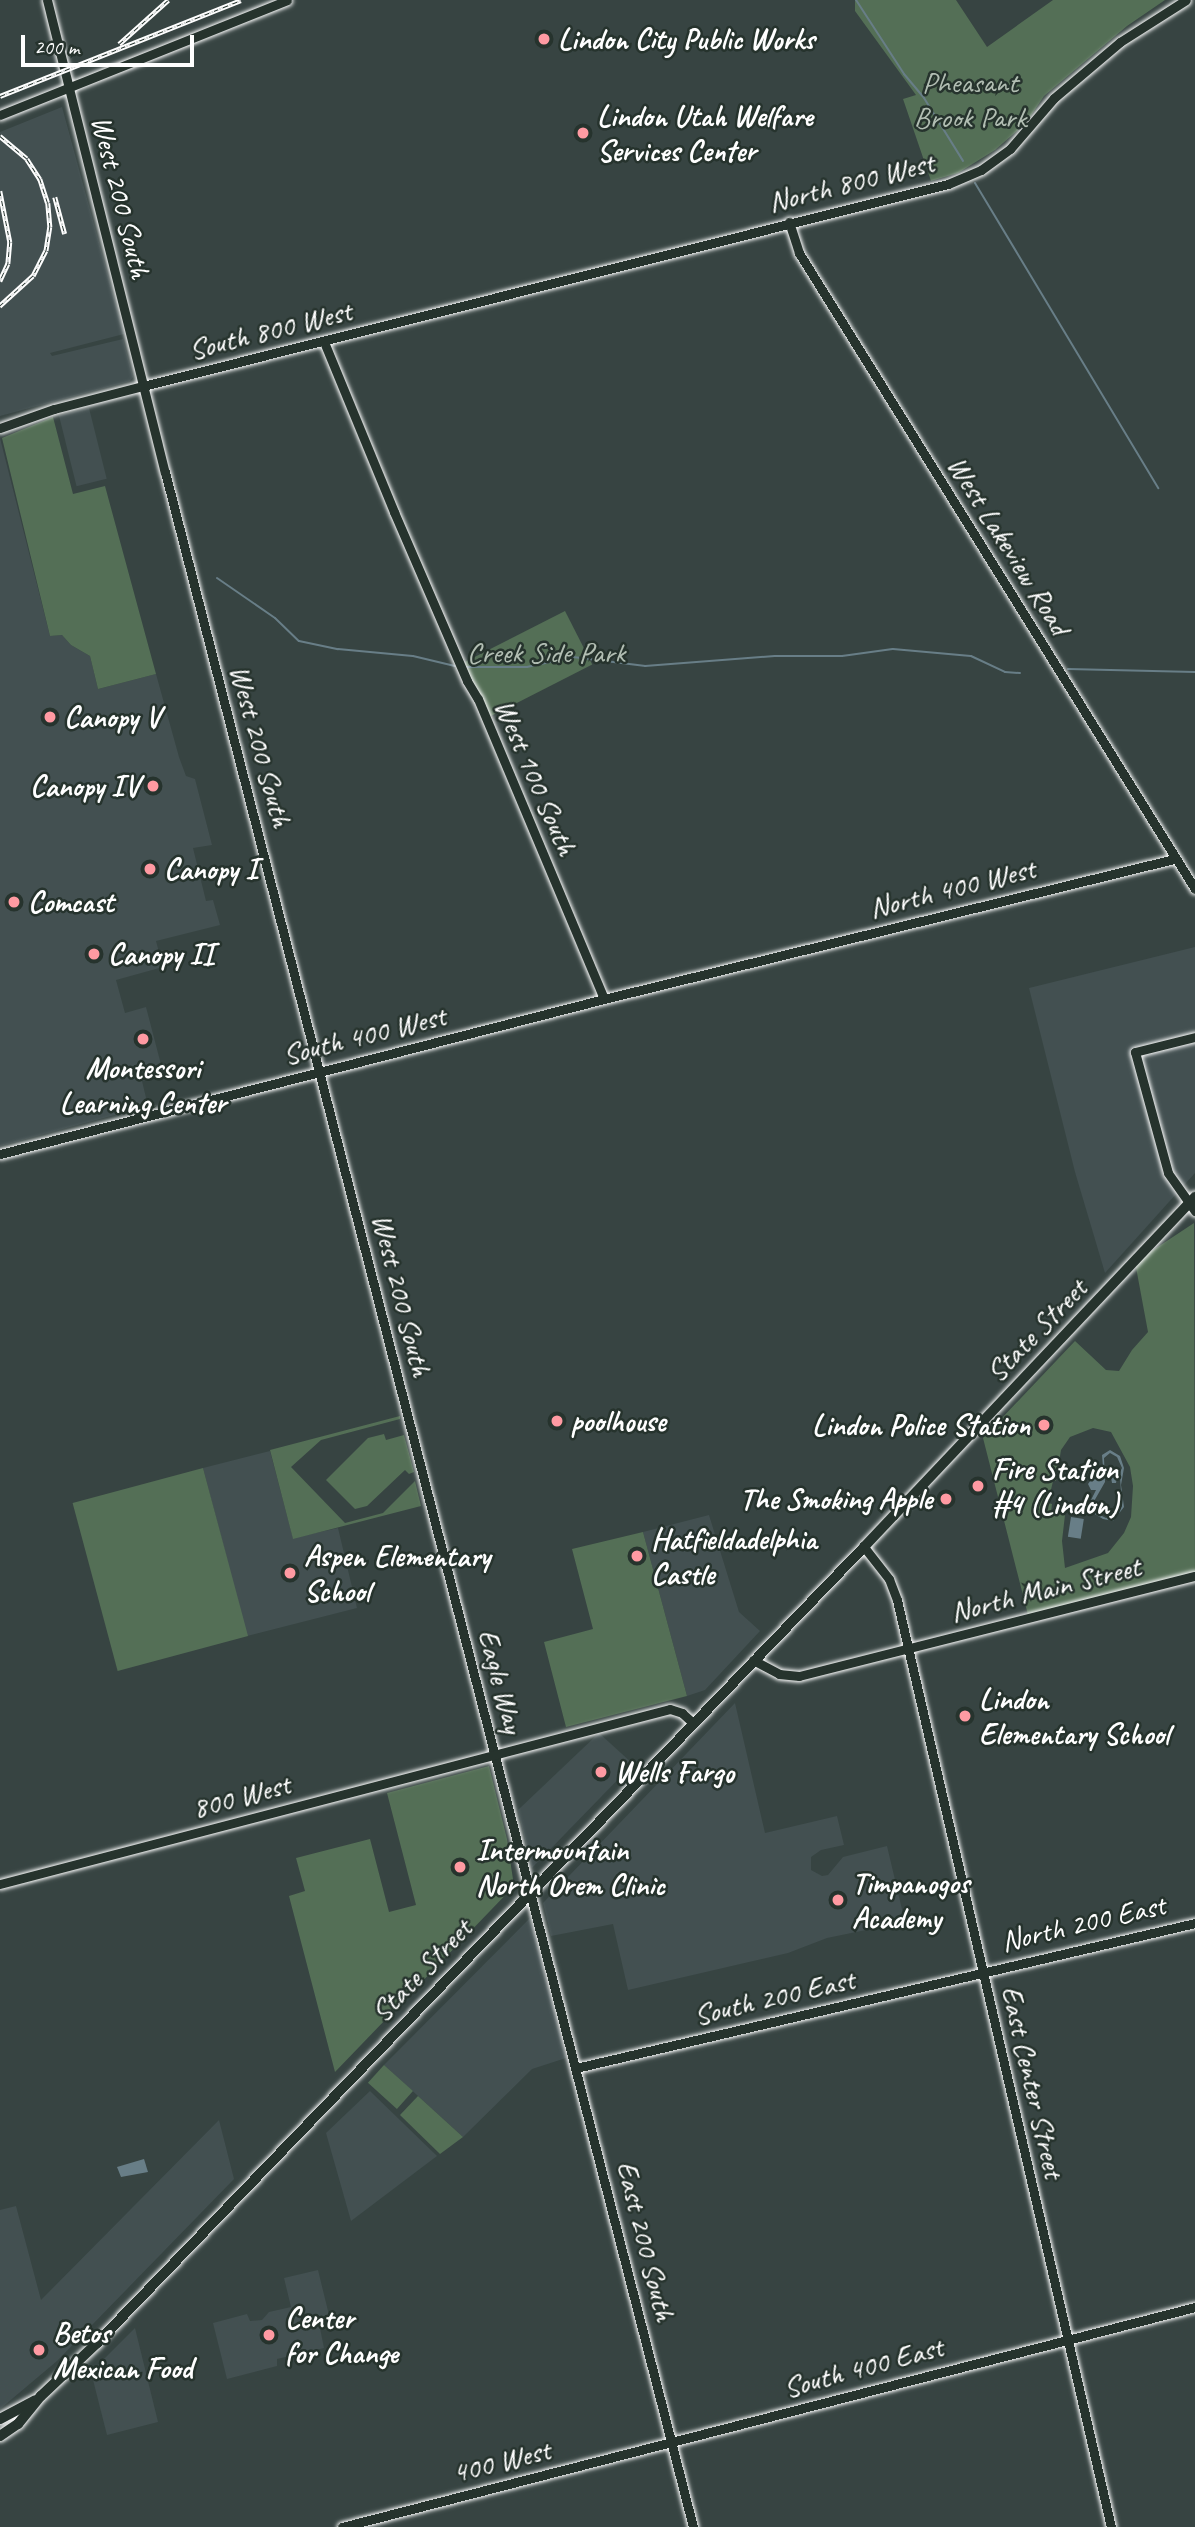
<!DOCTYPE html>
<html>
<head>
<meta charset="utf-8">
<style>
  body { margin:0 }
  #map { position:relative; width:1195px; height:2527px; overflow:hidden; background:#374442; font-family:Caveat,sans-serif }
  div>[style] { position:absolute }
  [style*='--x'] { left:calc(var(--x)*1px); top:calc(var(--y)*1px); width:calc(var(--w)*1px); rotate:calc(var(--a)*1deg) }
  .built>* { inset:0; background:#435051; transform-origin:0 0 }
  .green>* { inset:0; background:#546f56; transform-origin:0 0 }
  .water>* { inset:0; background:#687e87; transform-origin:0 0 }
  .stream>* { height:2px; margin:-1px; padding:0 1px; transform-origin:1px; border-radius:1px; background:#687e87 }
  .roads { filter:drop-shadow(0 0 2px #fff) drop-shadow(0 0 2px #fff) }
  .secondary>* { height:9px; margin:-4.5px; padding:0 4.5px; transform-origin:4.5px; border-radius:4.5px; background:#26332d }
  .primary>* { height:10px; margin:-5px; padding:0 5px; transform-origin:5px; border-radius:5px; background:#26332d }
  .rail>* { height:4.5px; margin-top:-2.25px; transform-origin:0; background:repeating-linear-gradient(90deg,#26332d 0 5px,#fff 0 10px); box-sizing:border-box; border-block:2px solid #fff }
  .dots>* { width:19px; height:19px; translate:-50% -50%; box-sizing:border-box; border:4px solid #26332d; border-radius:50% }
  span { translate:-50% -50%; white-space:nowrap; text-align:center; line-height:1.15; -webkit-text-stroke:5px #26332d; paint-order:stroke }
  .poi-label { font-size:30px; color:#fff; font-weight:700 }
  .left { translate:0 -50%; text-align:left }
  .right { translate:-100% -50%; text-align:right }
  .park-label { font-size:30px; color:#b2beb3 }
  .street-label { font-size:30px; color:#fff }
  .scale { position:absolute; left:21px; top:35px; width:173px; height:32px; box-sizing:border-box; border:4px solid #fff; border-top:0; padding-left:9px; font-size:21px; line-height:24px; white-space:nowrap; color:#fff; -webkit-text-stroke:5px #26332d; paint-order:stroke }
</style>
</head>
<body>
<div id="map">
  <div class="built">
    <div style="clip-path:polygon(62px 107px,124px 334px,50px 353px,52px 356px,123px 339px,133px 377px,130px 381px,0 416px,0 132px)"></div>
    <div style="left:89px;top:408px;width:73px;height:31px;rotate:76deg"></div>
    <div style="clip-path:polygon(0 438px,50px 636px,62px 635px,71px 645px,90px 656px,98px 689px,156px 674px,179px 757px,186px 776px,195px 779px,212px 845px,193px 848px,206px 901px,213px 900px,220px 925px,156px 941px,163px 967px,116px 980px,125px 1013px,146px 1007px,164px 1076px,142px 1081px,148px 1106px,0 1146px)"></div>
    <div style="clip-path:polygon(1195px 947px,1195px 1173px,1105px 1273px,1075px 1172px,1029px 988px)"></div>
    <div style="clip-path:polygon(270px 1451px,293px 1538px,338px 1528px,357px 1608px,247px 1636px,203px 1468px)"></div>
    <div style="clip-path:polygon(709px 1515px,739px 1612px,760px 1631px,705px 1690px,687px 1696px,643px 1532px)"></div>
    <div style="clip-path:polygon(735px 1703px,765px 1833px,837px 1816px,844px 1845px,821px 1850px,811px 1857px,811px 1870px,822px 1876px,828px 1875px,843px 1857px,887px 1846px,905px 1922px,827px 1938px,788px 1953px,628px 1990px,613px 1924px,551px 1936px,543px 1903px)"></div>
    <div style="clip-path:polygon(599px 1733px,633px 1764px,532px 1868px,518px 1810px)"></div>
    <div style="clip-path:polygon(530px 1918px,566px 2058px,532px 2069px,463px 2137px,384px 2065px)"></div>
    <div style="clip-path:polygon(370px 2091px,437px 2156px,351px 2221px,326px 2133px)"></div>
    <div style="clip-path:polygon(219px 2120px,234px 2179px,57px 2361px,0 2409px,0 2210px,16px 2206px,41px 2300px)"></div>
    <div style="clip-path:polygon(318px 2270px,329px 2315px,318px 2318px,324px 2348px,277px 2359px,277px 2366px,227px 2379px,213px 2323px,247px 2314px,250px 2321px,262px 2320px,269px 2312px,291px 2307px,284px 2278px)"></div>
    <div style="clip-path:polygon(135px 2328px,158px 2422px,107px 2435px,91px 2372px)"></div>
  </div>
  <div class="green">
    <div style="clip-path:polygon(855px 0,956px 0,987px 47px,1053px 0,1165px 0,1127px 26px,1044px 96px,1026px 123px,995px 150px,958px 173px,931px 181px,903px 99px,916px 95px,855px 11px)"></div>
    <div style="clip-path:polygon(53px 417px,73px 494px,105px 486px,156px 674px,98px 689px,90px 656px,71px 645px,62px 635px,50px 636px,2px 438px)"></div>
    <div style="left:565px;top:611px;width:60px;height:118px;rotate:63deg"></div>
    <div style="clip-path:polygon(evenodd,1194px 1223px,1195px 1576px,1029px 1619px,983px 1438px,1075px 1341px,1106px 1370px,1119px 1371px,1132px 1350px,1148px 1332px,1135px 1262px,1194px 1223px,1093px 1428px,1111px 1432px,1130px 1467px,1133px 1486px,1131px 1517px,1124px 1533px,1108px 1553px,1065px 1568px,1062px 1541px,1065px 1515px,1051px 1512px,1052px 1504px,1048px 1503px,1053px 1481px,1056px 1481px,1061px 1450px,1070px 1437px,1093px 1428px)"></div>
    <div style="clip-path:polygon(400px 1416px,400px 1419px,321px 1440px,291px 1467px,345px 1523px,383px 1513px,415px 1481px,421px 1506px,293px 1539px,270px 1450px)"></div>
    <div style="clip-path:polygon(384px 1434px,386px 1440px,404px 1435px,414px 1472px,409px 1474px,405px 1470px,367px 1506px,355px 1509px,326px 1480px,368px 1438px)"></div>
    <div style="left:203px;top:1468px;width:174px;height:135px;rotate:75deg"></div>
    <div style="clip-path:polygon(643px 1532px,687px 1696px,566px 1727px,544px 1642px,593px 1629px,572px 1549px)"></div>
    <div style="clip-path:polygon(489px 1766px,507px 1839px,514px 1886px,335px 2072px,289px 1896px,305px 1891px,296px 1858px,370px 1839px,389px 1912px,416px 1905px,387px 1793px)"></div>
    <div style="left:384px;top:2065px;width:39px;height:24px;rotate:42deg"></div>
    <div style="clip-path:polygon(418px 2096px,463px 2137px,440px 2154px,400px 2115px)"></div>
  </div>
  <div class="water">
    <div style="clip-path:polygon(evenodd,1110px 1450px,1120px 1456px,1124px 1468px,1121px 1485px,1124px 1507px,1113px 1521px,1103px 1519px,1093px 1513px,1090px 1502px,1096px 1490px,1091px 1490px,1088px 1484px,1093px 1477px,1094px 1467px,1103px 1467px,1102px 1455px,1110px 1450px,1110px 1453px,1117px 1457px,1122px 1468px,1119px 1474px,1112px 1471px,1111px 1477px,1112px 1483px,1116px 1483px,1117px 1477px,1120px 1477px,1122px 1506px,1116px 1515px,1106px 1518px,1096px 1513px,1093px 1503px,1105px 1482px,1104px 1458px,1110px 1453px)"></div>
    <div style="left:1071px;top:1517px;width:13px;height:20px;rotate:9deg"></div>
    <div style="clip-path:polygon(144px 2159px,148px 2172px,121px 2177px,117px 2167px)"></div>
  </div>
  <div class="stream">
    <div style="--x:856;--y:0;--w:88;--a:57"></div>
    <div style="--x:904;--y:74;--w:31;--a:50"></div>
    <div style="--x:924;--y:98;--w:74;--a:58.2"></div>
    <div style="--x:975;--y:183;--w:356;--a:59"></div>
    <div style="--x:217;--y:578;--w:70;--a:34.6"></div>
    <div style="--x:275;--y:618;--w:33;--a:44"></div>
    <div style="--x:299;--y:641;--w:40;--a:12"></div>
    <div style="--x:338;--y:649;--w:75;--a:5.3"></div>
    <div style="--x:413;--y:656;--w:43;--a:13.4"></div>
    <div style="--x:464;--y:667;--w:63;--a:0"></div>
    <div style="--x:527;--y:667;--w:47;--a:-12.3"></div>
    <div style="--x:573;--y:657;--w:73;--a:7.1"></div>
    <div style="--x:645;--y:666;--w:130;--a:-4.4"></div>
    <div style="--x:775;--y:656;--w:67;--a:0"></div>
    <div style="--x:842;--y:656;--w:51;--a:-7.8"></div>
    <div style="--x:893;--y:649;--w:78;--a:5.1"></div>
    <div style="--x:971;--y:656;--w:38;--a:25"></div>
    <div style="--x:1005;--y:672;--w:15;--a:4"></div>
    <div style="--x:1068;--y:669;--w:127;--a:1.4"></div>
  </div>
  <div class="roads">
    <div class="secondary">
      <div style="--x:47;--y:0;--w:487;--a:76"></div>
      <div style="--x:165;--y:472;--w:2122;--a:75.59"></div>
      <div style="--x:0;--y:115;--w:309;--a:-21.8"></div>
      <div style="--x:789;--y:222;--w:33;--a:72"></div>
      <div style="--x:799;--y:253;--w:749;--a:58.09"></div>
      <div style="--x:324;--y:342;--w:184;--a:67.6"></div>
      <div style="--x:394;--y:512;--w:184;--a:66.6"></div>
      <div style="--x:467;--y:681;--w:21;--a:59"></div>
      <div style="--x:478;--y:699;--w:325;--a:67.2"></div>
      <div style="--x:0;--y:428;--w:57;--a:-19.4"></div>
      <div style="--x:54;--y:409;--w:92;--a:-14.5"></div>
      <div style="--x:143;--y:386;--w:830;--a:-14.09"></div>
      <div style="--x:948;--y:184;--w:36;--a:-23"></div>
      <div style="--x:981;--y:170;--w:36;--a:-36"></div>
      <div style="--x:1010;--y:149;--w:67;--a:-49.2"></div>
      <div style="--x:1054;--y:98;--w:87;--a:-40.3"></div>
      <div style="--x:1120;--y:42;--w:78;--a:-32.5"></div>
      <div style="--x:1195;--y:1037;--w:62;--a:166"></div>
      <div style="--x:1135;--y:1052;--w:125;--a:74.7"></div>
      <div style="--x:1168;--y:1173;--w:47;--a:54.6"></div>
      <div style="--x:0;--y:1154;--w:624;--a:-14.39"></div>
      <div style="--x:604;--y:999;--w:587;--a:-13.8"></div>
      <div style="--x:864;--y:1547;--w:41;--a:52"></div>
      <div style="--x:889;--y:1579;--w:22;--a:69"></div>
      <div style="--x:897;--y:1600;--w:951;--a:77"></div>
      <div style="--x:753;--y:1660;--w:30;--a:28"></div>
      <div style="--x:779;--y:1674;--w:20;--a:6"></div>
      <div style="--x:799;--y:1676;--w:408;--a:-14.2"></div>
      <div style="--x:0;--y:1884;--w:692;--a:-14.64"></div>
      <div style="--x:670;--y:1709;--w:13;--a:18"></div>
      <div style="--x:682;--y:1713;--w:15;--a:42"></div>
      <div style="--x:576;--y:2068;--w:636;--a:-13.18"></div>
      <div style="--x:342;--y:2527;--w:881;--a:-14.46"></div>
    </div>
    <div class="primary">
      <div style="--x:0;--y:2419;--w:40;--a:-28"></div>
      <div style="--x:0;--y:2436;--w:22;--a:-34"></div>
      <div style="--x:18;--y:2424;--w:36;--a:-51"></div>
      <div style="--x:41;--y:2396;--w:77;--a:-43.4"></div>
      <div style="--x:97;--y:2343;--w:1105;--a:-46.06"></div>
      <div style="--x:864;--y:1547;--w:482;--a:-46.6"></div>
    </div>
  </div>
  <div class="rail">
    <div style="--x:119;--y:44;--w:66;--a:-41.9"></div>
    <div style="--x:0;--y:96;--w:259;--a:-21.7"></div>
    <div style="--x:0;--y:136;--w:35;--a:40"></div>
    <div style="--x:27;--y:159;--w:24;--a:57"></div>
    <div style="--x:40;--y:179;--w:25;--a:72"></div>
    <div style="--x:48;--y:203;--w:24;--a:85"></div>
    <div style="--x:50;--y:227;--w:24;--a:99"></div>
    <div style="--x:46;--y:251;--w:28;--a:117"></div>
    <div style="--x:33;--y:276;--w:45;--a:137.7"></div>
    <div style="--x:0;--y:191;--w:52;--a:78.9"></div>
    <div style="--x:10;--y:242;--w:22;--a:95"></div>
    <div style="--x:8;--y:264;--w:19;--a:115"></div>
    <div style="--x:55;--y:197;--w:38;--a:75"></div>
  </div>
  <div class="dots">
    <div style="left:544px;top:39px;background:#ff9aa2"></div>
    <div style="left:583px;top:133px;background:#ff9aa2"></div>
    <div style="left:50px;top:717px;background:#ff9aa2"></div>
    <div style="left:153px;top:786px;background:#ff9aa2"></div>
    <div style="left:150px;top:869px;background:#ff9aa2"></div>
    <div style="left:14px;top:902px;background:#ff9aa2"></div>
    <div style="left:94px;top:954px;background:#ff9aa2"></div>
    <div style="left:143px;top:1039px;background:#ff9aa2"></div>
    <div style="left:557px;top:1421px;background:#ff9aa2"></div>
    <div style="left:1044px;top:1425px;background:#ff9aa2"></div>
    <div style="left:978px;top:1486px;background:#ff9aa2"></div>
    <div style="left:946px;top:1499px;background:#ff9aa2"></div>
    <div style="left:637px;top:1556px;background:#ff9aa2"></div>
    <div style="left:290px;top:1573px;background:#ff9aa2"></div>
    <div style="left:965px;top:1716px;background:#ff9aa2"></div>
    <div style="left:601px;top:1772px;background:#ff9aa2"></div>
    <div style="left:460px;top:1867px;background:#ff9aa2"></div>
    <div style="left:838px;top:1900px;background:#ff9aa2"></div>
    <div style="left:269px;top:2335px;background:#ff9aa2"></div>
    <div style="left:39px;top:2350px;background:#ff9aa2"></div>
  </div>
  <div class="poi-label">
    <span class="left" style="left:558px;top:39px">Lindon City Public Works</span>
    <span class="left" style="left:597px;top:133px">Lindon Utah Welfare<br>Services Center</span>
    <span class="left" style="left:64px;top:717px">Canopy V</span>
    <span class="right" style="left:139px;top:786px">Canopy IV</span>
    <span class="left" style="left:164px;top:869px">Canopy I</span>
    <span class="left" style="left:28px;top:902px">Comcast</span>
    <span class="left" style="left:108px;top:954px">Canopy II</span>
    <span style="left:143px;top:1085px">Montessori<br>Learning Center</span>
    <span class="left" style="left:571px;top:1421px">poolhouse</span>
    <span class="right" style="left:1030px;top:1425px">Lindon Police Station</span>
    <span class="left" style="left:992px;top:1486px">Fire Station<br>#4 (Lindon)</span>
    <span class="right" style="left:932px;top:1499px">The Smoking Apple</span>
    <span class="left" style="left:651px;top:1556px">Hatfieldadelphia<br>Castle</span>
    <span class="left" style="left:304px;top:1573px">Aspen Elementary<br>School</span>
    <span class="left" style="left:979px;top:1716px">Lindon<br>Elementary School</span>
    <span class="left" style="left:615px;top:1772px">Wells Fargo</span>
    <span class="left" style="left:476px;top:1867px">Intermountain<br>North Orem Clinic</span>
    <span class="left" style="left:852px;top:1900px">Timpanogos<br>Academy</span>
    <span class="left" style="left:285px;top:2335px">Center<br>for Change</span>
    <span class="left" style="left:53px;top:2350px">Betos<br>Mexican Food</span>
  </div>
  <div class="park-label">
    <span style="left:970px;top:99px">Pheasant<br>Brook Park</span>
    <span style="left:546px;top:652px">Creek Side Park</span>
  </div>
  <div class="street-label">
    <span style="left:851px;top:182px;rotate:-14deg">North 800 West</span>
    <span style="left:121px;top:197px;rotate:76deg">West 200 South</span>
    <span style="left:270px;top:330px;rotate:-14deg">South 800 West</span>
    <span style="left:1009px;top:545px;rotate:58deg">West Lakeview Road</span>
    <span style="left:261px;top:746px;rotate:75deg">West 200 South</span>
    <span style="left:536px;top:777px;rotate:67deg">West 100 South</span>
    <span style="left:952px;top:888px;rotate:-14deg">North 400 West</span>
    <span style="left:364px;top:1035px;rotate:-14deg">South 400 West</span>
    <span style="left:402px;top:1295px;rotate:76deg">West 200 South</span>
    <span style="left:1036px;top:1330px;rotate:-46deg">State Street</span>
    <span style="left:1045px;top:1589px;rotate:-14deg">North Main Street</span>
    <span style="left:501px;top:1681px;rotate:75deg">Eagle Way</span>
    <span style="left:241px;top:1796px;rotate:-15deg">800 West</span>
    <span style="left:1083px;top:1923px;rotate:-13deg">North 200 East</span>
    <span style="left:421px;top:1970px;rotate:-46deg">State Street</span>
    <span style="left:774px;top:1997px;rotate:-13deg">South 200 East</span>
    <span style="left:1033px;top:2082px;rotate:77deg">East Center Street</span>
    <span style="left:646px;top:2241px;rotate:76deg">East 200 South</span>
    <span style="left:863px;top:2367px;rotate:-15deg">South 400 East</span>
    <span style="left:501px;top:2461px;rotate:-14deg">400 West</span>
  </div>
  <div class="scale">200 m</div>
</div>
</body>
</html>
